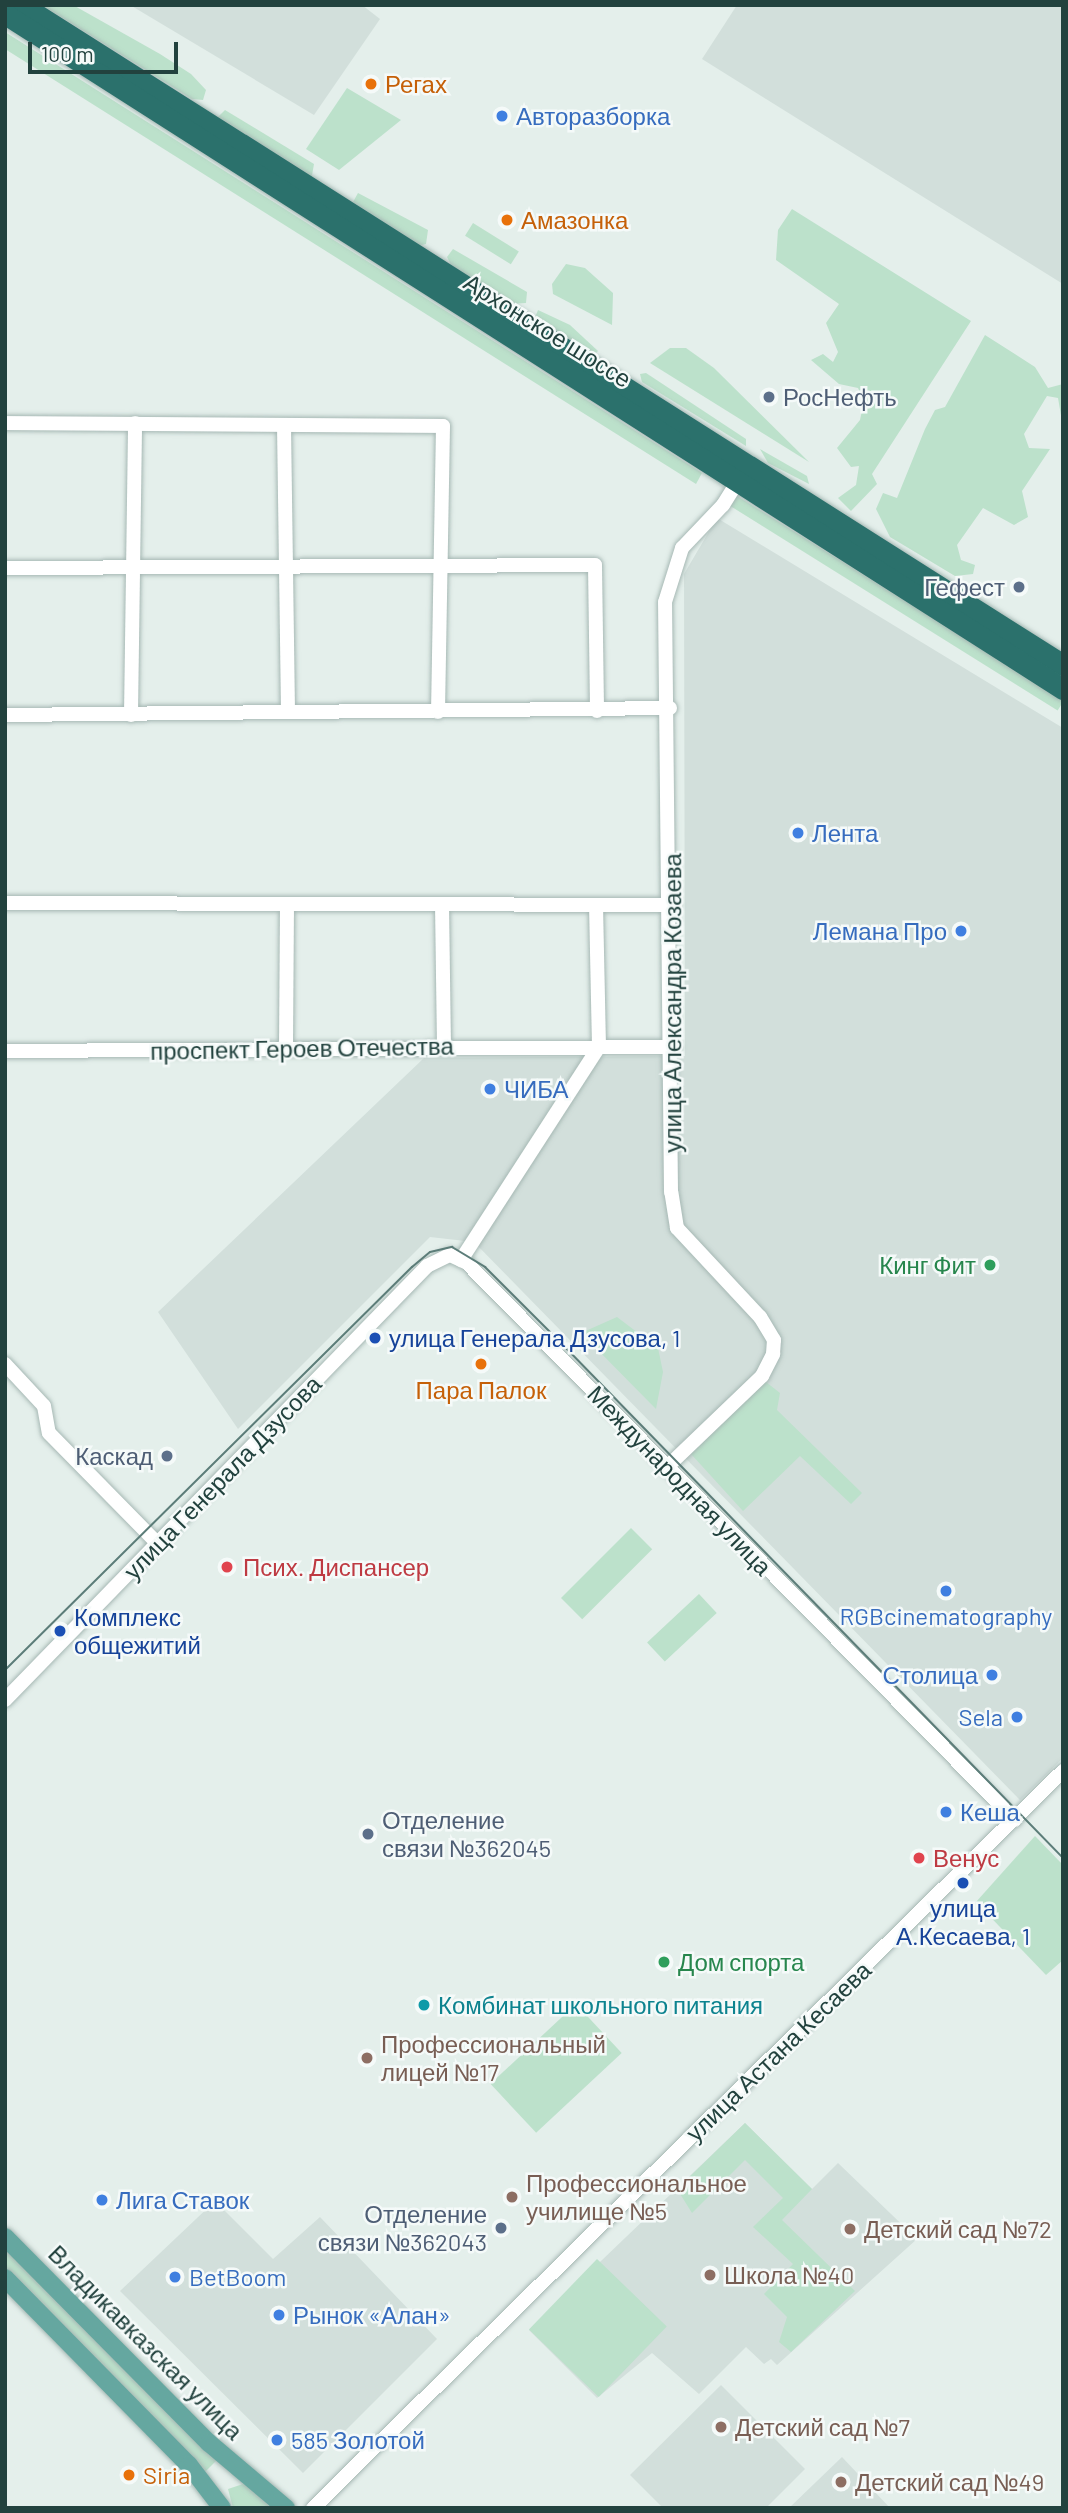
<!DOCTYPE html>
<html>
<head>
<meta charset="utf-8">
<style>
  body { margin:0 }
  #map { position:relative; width:1068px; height:2513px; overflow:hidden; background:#e4efeb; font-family:Barlow,sans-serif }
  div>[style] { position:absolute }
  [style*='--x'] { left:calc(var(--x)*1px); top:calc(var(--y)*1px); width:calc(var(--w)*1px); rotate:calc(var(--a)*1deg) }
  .built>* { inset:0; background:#d2dfdb }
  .green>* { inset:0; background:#bce1cb; transform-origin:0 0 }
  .roads { filter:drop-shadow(0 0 2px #a6b8b4) drop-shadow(0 0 2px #a6b8b4) }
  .minor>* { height:14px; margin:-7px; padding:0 7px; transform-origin:7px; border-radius:7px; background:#fff }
  .major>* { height:18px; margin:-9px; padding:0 9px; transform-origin:9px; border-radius:9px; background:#65a7a0 }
  .highway>* { height:21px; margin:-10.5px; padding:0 10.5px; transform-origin:10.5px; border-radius:10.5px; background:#2b716c }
  .tram>* { height:2px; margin:-1px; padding:0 1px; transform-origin:1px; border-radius:1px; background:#5c7d79 }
  .dots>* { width:19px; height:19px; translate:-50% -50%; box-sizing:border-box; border:4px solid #f5faf9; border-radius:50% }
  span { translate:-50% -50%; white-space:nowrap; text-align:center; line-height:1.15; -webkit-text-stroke:5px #f5faf9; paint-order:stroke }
  .food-label { font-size:24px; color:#c56008 }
  .left { translate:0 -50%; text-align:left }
  .shop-label { font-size:24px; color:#366cbe }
  .right { translate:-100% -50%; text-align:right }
  .street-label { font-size:24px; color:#22423e }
  .service-label { font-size:24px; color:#4e5e75 }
  .leisure-label { font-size:24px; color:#27864d }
  .transit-label { font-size:24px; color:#164399 }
  .health-label { font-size:24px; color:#be3a42 }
  .culture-label { font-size:24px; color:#0d838f }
  .education-label { font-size:24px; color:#785e54 }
  .frame { position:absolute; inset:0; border:7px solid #22423e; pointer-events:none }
  .scale { position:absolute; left:28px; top:42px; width:150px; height:32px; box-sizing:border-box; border:4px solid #22423e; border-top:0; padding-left:9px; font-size:21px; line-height:24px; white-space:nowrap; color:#22423e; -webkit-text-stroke:5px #f5faf9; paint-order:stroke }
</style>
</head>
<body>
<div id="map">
  <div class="built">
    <div style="clip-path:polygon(130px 5px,362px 5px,380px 19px,314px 115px)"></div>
    <div style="clip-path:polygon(737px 5px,1063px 5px,1063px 284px,702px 59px)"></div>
    <div style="clip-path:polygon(717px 518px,1063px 728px,1063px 1758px,1020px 1800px,474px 1242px,430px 1237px,238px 1429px,158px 1312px,424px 1058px,685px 1056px,684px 574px)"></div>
    <div style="clip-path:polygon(745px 2123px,812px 2189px,838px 2163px,917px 2239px,777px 2365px,771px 2359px,764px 2364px,746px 2347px,699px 2394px,652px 2353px,597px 2398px,529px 2330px)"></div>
    <div style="clip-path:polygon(215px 2201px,273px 2259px,320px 2217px,437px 2339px,303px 2473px,120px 2291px)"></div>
    <div style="clip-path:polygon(721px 2385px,805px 2469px,766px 2508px,663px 2508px,630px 2475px)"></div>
    <div style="clip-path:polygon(842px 2457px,890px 2508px,789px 2508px)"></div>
  </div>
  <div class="green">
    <div style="clip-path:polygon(42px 5px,73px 5px,160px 54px,191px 74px,206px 90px,203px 100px,192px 99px)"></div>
    <div style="clip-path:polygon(5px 32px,702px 473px,696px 484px,5px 49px)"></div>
    <div style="clip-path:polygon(347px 88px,401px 120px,339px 170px,306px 149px)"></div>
    <div style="clip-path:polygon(225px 110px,314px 164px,311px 181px,216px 119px)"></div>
    <div style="clip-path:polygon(358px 193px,428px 230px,426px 244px,418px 246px,360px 210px,353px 202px)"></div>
    <div style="clip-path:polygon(792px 209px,971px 321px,872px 474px,877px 484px,851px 511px,838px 498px,856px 485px,859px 466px,851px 467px,837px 448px,860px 420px,864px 401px,858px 388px,839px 384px,811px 360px,823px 354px,833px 362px,838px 352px,826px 323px,839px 304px,776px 260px,778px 230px)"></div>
    <div style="left:473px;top:223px;width:54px;height:15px;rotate:32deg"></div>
    <div style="clip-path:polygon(453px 249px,527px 292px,526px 303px,507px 304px,452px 267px,447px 257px)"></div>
    <div style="clip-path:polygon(566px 264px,585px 268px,613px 293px,612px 325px,553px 294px,552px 284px)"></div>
    <div style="clip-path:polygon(538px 310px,570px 325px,598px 351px,593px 356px,534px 320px)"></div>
    <div style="clip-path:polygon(985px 335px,1035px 367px,1048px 388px,1063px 384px,1063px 427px,1058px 398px,1047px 396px,1024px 434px,1029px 448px,1050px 449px,1022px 491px,1028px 517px,1014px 525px,983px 508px,957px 545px,961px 560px,975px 565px,973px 574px,955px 576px,890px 537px,876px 509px,883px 493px,897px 498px,925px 429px,935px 410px,945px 407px)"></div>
    <div style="clip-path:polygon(670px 348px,686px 348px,714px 368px,809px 462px,650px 363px)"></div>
    <div style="clip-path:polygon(646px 373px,746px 439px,746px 446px,642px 382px,640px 374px)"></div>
    <div style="clip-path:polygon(760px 449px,807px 476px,809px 484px,768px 463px)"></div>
    <div style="left:729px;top:491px;width:395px;height:12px;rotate:32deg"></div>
    <div style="clip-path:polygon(617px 1317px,658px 1348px,663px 1372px,656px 1409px,581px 1333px)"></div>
    <div style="clip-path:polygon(766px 1382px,780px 1393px,777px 1410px,862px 1493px,851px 1504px,800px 1456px,743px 1511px,691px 1454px)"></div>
    <div style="left:631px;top:1528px;width:30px;height:99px;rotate:45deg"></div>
    <div style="left:699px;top:1594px;width:26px;height:71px;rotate:47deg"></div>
    <div style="clip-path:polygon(1035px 1836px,1063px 1865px,1063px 1960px,1046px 1975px,976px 1902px)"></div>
    <div style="left:576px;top:2004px;width:67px;height:117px;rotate:47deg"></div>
    <div style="clip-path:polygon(745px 2123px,812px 2189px,782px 2220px,855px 2291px,791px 2352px,779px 2342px,787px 2317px,764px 2294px,793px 2264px,753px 2227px,783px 2198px,745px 2160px,692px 2213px,677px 2189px)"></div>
    <div style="left:5px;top:2245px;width:302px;height:22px;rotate:45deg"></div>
    <div style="left:597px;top:2259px;width:97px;height:98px;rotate:44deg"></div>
    <div style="clip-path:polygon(246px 2483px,271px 2508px,233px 2508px,228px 2489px)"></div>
  </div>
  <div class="roads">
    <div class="minor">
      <div style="--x:5;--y:423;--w:438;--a:0.4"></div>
      <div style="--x:443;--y:426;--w:286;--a:91"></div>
      <div style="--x:284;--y:425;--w:287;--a:89.2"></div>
      <div style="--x:5;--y:568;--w:590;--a:-0.29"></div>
      <div style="--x:595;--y:565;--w:146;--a:89.2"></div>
      <div style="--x:5;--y:715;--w:665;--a:-0.6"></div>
      <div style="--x:131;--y:715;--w:292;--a:-89.2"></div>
      <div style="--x:5;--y:903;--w:668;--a:0.17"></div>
      <div style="--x:442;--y:904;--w:143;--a:89.2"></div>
      <div style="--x:286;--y:1048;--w:144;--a:-89.6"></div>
      <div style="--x:5;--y:1051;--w:669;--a:-0.34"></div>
      <div style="--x:461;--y:1260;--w:254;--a:-57.1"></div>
      <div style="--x:599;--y:1047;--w:142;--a:-91.2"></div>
      <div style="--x:5;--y:1364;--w:57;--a:47.1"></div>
      <div style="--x:44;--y:1406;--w:27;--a:80"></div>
      <div style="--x:49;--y:1433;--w:153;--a:45.5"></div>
      <div style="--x:666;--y:1468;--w:133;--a:-43.8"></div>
      <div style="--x:762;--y:1376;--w:25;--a:-63"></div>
      <div style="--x:773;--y:1354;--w:14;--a:-86"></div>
      <div style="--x:774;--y:1340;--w:27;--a:-121"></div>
      <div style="--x:760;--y:1317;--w:122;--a:-133"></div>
      <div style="--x:677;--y:1228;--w:36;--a:-99"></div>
      <div style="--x:671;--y:1192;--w:590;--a:-90.58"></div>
      <div style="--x:665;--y:602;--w:57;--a:-72.5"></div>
      <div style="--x:682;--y:548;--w:59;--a:-46.4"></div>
      <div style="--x:723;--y:505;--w:36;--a:-58"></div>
      <div style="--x:5;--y:1700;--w:605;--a:-45.8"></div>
      <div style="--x:427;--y:1266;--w:25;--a:-26"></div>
      <div style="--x:450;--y:1255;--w:19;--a:25"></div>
      <div style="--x:467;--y:1263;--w:781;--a:45.47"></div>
      <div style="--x:313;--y:2508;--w:1052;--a:-44.5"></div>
    </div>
    <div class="major">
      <div style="--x:5;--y:2237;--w:290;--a:45.3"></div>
      <div style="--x:209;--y:2443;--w:101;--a:40.2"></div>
      <div style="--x:5;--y:2278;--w:262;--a:45.5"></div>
      <div style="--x:189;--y:2465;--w:54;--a:52.5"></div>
    </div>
    <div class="highway">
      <div style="--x:22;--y:5;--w:1233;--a:32.37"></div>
      <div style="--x:5;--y:14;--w:1255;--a:32.54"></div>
    </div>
  </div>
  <div class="tram">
    <div style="--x:5;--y:1670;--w:573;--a:-44.72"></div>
    <div style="--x:412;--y:1267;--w:23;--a:-40"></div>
    <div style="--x:430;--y:1252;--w:23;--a:-13"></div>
    <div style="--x:452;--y:1247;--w:39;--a:31"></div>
    <div style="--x:485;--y:1267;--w:109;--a:45"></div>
    <div style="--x:562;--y:1344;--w:718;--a:45.73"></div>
  </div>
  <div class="dots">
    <div style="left:371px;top:84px;background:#e8710a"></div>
    <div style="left:502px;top:116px;background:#3f7fe0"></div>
    <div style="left:507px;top:220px;background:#e8710a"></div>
    <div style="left:769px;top:397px;background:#5c6f8a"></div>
    <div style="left:1019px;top:587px;background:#5c6f8a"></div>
    <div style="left:798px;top:833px;background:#3f7fe0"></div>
    <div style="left:961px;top:931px;background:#3f7fe0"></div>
    <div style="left:490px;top:1089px;background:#3f7fe0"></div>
    <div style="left:990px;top:1265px;background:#2e9e5b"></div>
    <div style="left:375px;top:1338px;background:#1a4fb4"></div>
    <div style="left:481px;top:1364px;background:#e8710a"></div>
    <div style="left:167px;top:1456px;background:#5c6f8a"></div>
    <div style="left:227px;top:1567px;background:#e0444e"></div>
    <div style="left:946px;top:1591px;background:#3f7fe0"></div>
    <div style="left:60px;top:1631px;background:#1a4fb4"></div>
    <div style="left:992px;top:1675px;background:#3f7fe0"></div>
    <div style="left:1017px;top:1717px;background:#3f7fe0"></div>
    <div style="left:946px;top:1812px;background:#3f7fe0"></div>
    <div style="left:368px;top:1834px;background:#5c6f8a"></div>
    <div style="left:919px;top:1858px;background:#e0444e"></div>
    <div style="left:963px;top:1883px;background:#1a4fb4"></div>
    <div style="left:664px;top:1962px;background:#2e9e5b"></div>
    <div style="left:424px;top:2005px;background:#0f9aa8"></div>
    <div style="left:367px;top:2058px;background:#8d6e63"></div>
    <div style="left:512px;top:2197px;background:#8d6e63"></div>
    <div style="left:102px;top:2200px;background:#3f7fe0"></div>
    <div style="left:501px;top:2228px;background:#5c6f8a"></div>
    <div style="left:850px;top:2229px;background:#8d6e63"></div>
    <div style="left:710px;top:2275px;background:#8d6e63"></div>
    <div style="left:175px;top:2277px;background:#3f7fe0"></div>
    <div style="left:279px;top:2315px;background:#3f7fe0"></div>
    <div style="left:721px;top:2427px;background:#8d6e63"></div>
    <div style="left:277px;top:2440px;background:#3f7fe0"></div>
    <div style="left:129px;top:2475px;background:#e8710a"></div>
    <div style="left:841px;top:2482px;background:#8d6e63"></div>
  </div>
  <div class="food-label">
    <span class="left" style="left:385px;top:84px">Регах</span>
    <span class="left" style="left:521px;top:220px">Амазонка</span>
    <span style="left:481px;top:1390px">Пара Палок</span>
    <span class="left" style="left:143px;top:2475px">Siria</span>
  </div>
  <div class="shop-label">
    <span class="left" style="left:516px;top:116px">Авторазборка</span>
    <span class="left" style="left:812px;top:833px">Лента</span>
    <span class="right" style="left:947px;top:931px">Лемана Про</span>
    <span class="left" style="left:504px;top:1089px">ЧИБА</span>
    <span style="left:946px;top:1616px">RGBcinematography</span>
    <span class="right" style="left:978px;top:1675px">Столица</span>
    <span class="right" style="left:1003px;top:1717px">Sela</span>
    <span class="left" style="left:960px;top:1812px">Кеша</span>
    <span class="left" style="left:116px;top:2200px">Лига Ставок</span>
    <span class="left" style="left:189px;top:2277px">BetBoom</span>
    <span class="left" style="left:293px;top:2315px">Рынок «Алан»</span>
    <span class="left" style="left:291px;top:2440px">585 Золотой</span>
  </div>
  <div class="street-label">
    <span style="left:548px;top:330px;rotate:32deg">Архонское шоссе</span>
    <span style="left:672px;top:1003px;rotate:-90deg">улица Александра Козаева</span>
    <span style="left:302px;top:1048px;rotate:-1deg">проспект Героев Отечества</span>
    <span style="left:222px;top:1477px;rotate:-46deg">улица Генерала Дзусова</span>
    <span style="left:680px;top:1480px;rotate:46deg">Международная улица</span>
    <span style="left:778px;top:2051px;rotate:-44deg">улица Астана Кесаева</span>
    <span style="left:146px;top:2342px;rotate:45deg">Владикавказская улица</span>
  </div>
  <div class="service-label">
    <span class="left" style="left:783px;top:397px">РосНефть</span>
    <span class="right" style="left:1005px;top:587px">Гефест</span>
    <span class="right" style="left:153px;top:1456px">Каскад</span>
    <span class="left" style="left:382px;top:1834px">Отделение<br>связи №362045</span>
    <span class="right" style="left:487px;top:2228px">Отделение<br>связи №362043</span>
  </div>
  <div class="leisure-label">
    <span class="right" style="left:976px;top:1265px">Кинг Фит</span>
    <span class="left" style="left:678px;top:1962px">Дом спорта</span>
  </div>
  <div class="transit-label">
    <span class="left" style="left:389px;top:1338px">улица Генерала Дзусова, 1</span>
    <span class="left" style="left:74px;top:1631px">Комплекс<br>общежитий</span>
    <span style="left:963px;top:1922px">улица<br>А.Кесаева, 1</span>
  </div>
  <div class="health-label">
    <span class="left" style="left:243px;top:1567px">Псих. Диспансер</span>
    <span class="left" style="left:933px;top:1858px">Венус</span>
  </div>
  <div class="culture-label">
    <span class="left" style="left:438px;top:2005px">Комбинат школьного питания</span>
  </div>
  <div class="education-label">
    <span class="left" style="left:381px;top:2058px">Профессиональный<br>лицей №17</span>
    <span class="left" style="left:526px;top:2197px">Профессиональное<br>училище №5</span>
    <span class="left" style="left:864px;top:2229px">Детский сад №72</span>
    <span class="left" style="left:724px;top:2275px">Школа №40</span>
    <span class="left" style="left:735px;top:2427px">Детский сад №7</span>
    <span class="left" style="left:855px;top:2482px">Детский сад №49</span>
  </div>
  <div class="frame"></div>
  <div class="scale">100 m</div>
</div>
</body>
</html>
